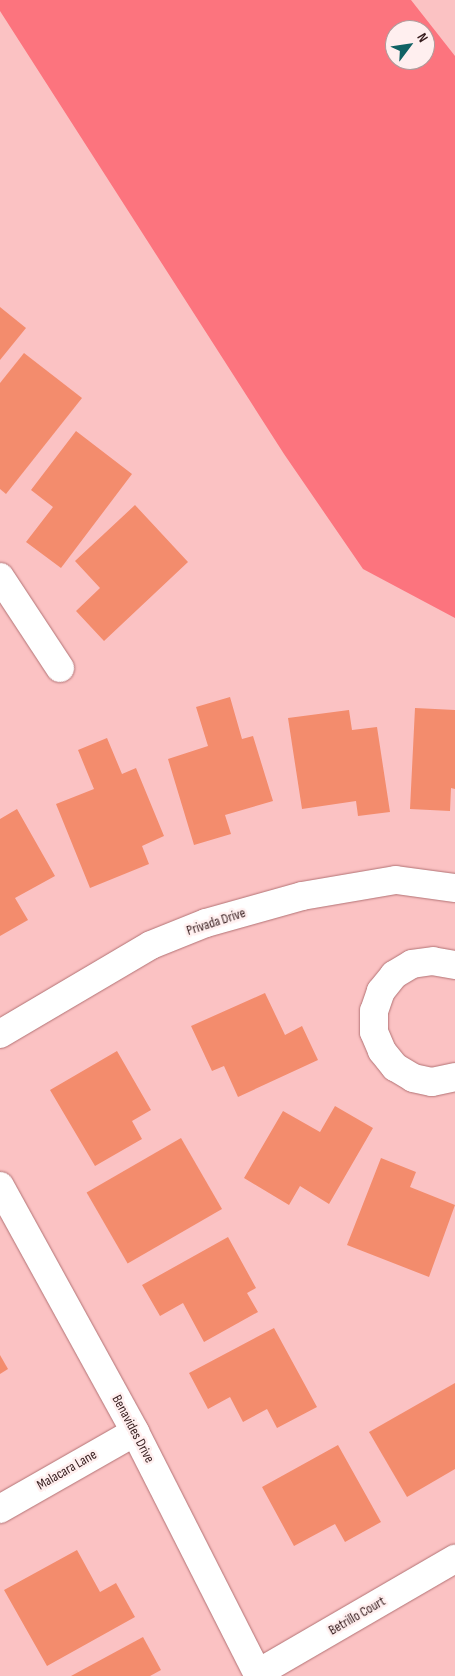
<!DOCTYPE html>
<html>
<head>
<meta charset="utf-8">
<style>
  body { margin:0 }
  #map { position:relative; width:455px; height:1676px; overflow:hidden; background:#fbc2c3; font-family:"Sofia Sans Condensed",sans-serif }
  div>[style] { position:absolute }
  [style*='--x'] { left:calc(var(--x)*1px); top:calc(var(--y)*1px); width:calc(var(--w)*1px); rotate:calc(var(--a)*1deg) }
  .water>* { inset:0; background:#fc747e }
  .building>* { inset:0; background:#f38c6d; transform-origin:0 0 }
  .roads { filter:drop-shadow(0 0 1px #b27274) drop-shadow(0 0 1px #b27274) }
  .minor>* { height:28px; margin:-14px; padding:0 14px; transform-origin:14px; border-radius:14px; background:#fff }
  span { translate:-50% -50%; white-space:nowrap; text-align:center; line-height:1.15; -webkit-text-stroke:5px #ffefef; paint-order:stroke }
  .street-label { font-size:14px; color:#361c1d }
  .north { position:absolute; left:385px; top:20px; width:50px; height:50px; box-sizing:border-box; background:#ffefef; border:1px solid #af9b9b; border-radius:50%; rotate:59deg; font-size:14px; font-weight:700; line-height:20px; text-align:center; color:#361c1d }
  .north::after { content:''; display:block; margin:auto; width:18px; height:22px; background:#116264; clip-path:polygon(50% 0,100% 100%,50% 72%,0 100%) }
</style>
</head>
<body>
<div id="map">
  <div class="water">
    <div style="clip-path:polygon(evenodd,0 0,411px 0,455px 56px,455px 618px,363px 569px,284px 454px,0 11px,0 0,395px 30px,425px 30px,425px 60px,395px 60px,395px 30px)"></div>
  </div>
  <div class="building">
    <div style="clip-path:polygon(0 307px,26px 328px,0 360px)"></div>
    <div style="clip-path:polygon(24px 353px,82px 398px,6px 494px,0 489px,0 383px)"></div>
    <div style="clip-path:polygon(76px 431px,132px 474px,61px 568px,26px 542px,53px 507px,31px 490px)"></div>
    <div style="clip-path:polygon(135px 505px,188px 562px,104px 641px,76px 611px,100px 588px,75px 561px)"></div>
    <div style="clip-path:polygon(230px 697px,242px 739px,253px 736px,273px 801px,225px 815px,231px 834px,194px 845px,168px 759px,208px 746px,196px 707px)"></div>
    <div style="clip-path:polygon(415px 708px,455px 710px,455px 789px,451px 788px,450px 811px,410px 809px)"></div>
    <div style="clip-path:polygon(349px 710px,352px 730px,377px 727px,390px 812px,358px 816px,356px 801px,302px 809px,288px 718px)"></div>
    <div style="clip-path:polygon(107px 738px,122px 774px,136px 768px,164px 836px,142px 846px,149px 864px,90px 888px,56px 804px,94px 789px,78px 750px)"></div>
    <div style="clip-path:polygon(17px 809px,55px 876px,15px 898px,28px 920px,0 936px,0 819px)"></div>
    <div style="clip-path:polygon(265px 993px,285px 1035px,302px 1026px,318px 1060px,238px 1097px,224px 1066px,212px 1071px,191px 1026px)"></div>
    <div style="clip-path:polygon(117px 1051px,151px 1110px,132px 1121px,142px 1139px,95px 1166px,50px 1090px)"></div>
    <div style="clip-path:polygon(335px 1106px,373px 1128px,329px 1204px,300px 1186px,289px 1205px,244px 1178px,283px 1111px,320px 1132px)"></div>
    <div style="left:181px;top:1138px;width:82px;height:109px;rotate:60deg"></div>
    <div style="clip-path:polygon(381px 1158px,416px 1172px,410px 1187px,455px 1205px,429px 1277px,347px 1245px)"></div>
    <div style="clip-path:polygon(228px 1237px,256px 1288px,247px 1293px,258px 1312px,204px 1342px,183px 1303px,160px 1316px,142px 1285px)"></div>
    <div style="clip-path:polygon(274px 1328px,317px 1407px,277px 1428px,267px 1409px,243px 1422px,230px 1397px,208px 1409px,189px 1373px)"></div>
    <div style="clip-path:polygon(0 1355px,8px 1369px,0 1374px)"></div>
    <div style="clip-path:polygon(455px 1383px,455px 1469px,407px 1497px,369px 1432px)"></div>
    <div style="clip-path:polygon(338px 1445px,381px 1522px,345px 1542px,335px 1524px,294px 1546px,262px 1487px)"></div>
    <div style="clip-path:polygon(77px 1550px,100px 1592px,116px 1583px,135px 1617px,47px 1666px,4px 1590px)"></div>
    <div style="clip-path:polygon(143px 1637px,161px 1670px,150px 1676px,71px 1676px)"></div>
  </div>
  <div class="roads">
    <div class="minor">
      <div style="--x:0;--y:577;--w:109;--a:56.6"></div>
      <div style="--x:455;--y:965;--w:22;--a:-170"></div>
      <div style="--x:433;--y:961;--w:21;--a:172"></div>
      <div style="--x:412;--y:964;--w:21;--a:149"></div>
      <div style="--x:394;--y:975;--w:21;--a:129"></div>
      <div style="--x:381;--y:991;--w:21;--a:109"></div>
      <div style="--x:374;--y:1011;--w:21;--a:90"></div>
      <div style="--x:374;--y:1032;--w:21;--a:67"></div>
      <div style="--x:382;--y:1051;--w:21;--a:51"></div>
      <div style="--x:395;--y:1067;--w:21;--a:31"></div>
      <div style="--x:413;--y:1078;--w:19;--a:12"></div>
      <div style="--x:432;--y:1082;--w:24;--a:-12"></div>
      <div style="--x:0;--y:1034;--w:175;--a:-30.5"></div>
      <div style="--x:151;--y:945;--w:59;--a:-21.8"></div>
      <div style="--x:206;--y:923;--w:100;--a:-15.7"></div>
      <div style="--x:302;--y:896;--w:95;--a:-9.7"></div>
      <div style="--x:396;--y:880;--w:60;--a:7.7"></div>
      <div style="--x:0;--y:1186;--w:281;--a:61.2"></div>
      <div style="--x:135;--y:1432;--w:274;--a:63.1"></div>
      <div style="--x:0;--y:1509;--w:155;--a:-29.7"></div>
      <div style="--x:258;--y:1673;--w:228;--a:-30.1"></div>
    </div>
  </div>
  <div class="street-label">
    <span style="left:216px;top:922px;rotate:-18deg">Privada Drive</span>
    <span style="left:133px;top:1429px;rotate:62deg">Benavides Drive</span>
    <span style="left:67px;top:1470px;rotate:-30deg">Malacara Lane</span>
    <span style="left:357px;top:1616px;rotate:-30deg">Betrillo Court</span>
  </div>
  <div class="north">N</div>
</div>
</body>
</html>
